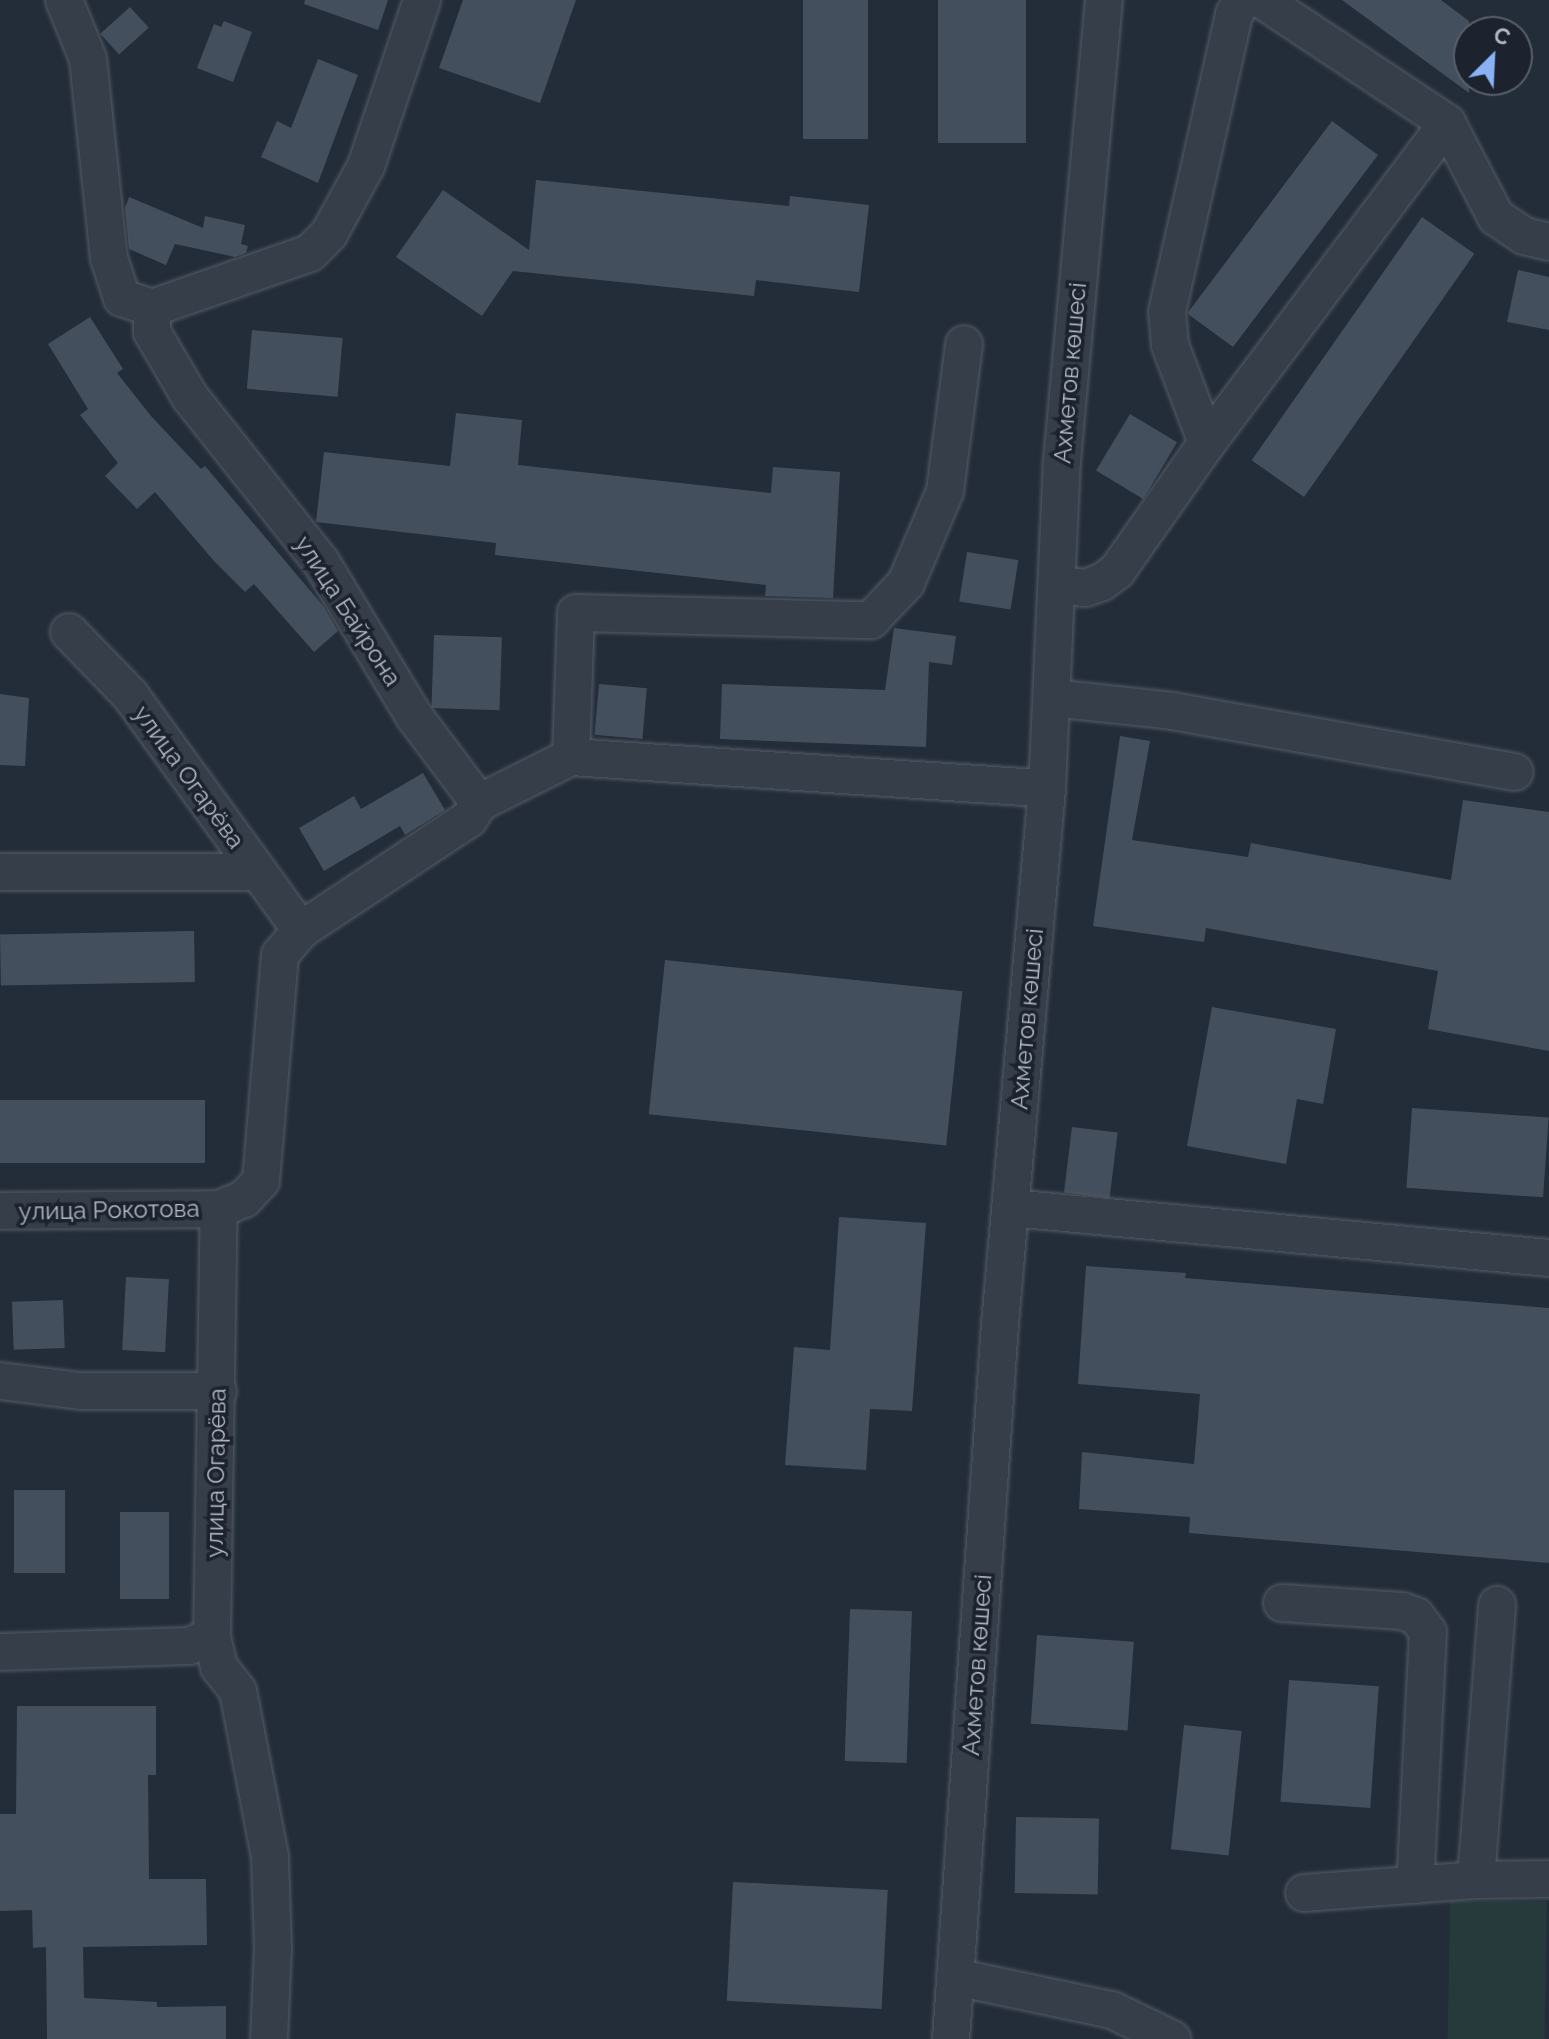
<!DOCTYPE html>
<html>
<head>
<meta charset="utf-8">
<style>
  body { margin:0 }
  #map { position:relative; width:1549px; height:2039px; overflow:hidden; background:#232c39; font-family:Raleway,sans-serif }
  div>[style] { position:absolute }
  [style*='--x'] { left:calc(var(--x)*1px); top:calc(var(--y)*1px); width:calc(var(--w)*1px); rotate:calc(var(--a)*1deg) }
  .green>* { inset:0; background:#26393b; transform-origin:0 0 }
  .building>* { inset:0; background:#444f5e; transform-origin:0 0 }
  .roads { filter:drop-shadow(0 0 2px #545c67) drop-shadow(0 0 2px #545c67) }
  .minor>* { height:36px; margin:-18px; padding:0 18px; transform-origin:18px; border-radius:18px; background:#363e49 }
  span { translate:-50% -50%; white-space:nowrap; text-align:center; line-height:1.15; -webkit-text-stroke:7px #1c232e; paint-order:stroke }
  .street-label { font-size:24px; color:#b1b9c5 }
  .north { position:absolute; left:1453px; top:16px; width:80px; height:80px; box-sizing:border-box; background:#1c232e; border:2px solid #585f6a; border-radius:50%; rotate:24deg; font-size:22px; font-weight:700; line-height:32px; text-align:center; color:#b1b9c5 }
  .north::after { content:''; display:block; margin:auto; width:28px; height:36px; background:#89b1f3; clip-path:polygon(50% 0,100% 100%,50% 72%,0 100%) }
</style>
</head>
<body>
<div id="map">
  <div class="green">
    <div style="left:1450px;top:1900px;width:97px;height:139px;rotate:1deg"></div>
  </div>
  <div class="building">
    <div style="clip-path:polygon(305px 0,388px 0,378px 30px,304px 4px)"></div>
    <div style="clip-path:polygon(463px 0,576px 0,540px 103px,439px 68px)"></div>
    <div style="left:803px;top:0;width:65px;height:139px"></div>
    <div style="left:938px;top:0;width:88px;height:143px"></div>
    <div style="clip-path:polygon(1342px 0,1441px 0,1469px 21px,1469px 93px)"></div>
    <div style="left:130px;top:7px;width:28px;height:40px;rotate:48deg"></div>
    <div style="clip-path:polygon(224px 21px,252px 32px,233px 82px,197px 68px,214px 24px,221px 27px)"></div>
    <div style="clip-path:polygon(318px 59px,358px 75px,318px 183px,261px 157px,277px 121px,291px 128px)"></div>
    <div style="clip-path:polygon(1332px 121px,1378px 155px,1233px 347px,1188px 314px,1189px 311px)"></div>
    <div style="clip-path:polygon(536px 180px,789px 206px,790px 196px,869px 205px,859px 292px,756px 280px,754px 296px,513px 271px,482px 316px,396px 257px,443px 190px,529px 250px)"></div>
    <div style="clip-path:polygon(129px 197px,203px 228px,205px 216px,245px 225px,241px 244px,248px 246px,246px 253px,235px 257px,175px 244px,166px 265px,129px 249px,125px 208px)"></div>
    <div style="left:1422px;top:217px;width:64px;height:297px;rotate:35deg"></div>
    <div style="clip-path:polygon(1518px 270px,1549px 277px,1549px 330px,1507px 322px)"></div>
    <div style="clip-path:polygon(90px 317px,123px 369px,117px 373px,151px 416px,201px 469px,205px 466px,324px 607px,338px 631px,314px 652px,254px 584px,245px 592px,214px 561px,155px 492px,137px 509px,105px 476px,118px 463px,80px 415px,88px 409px,48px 344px)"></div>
    <div style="left:252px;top:330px;width:91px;height:59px;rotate:5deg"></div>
    <div style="clip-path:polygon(456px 413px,522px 420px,518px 465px,771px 493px,773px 467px,840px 472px,833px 598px,765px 596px,766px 585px,495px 555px,496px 543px,316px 522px,324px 452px,450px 466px)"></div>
    <div style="left:1130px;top:414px;width:55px;height:66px;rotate:31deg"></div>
    <div style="left:967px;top:552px;width:52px;height:50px;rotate:9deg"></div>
    <div style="clip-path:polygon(894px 628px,956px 636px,952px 665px,929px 662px,926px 747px,720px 739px,722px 684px,885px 690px)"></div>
    <div style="left:434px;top:635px;width:68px;height:73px;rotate:2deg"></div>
    <div style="left:599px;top:684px;width:48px;height:51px;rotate:5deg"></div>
    <div style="clip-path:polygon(0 694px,29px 698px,25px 766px,0 765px)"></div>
    <div style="clip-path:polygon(1120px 736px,1150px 741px,1132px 840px,1248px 857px,1251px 843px,1451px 880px,1463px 800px,1549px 812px,1549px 1051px,1428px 1029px,1438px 971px,1206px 928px,1204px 942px,1093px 926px)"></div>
    <div style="clip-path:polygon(423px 773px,445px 810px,405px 835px,400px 826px,324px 871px,299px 828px,354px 796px,361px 809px)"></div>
    <div style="left:194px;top:931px;width:51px;height:194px;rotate:89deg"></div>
    <div style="left:665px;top:960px;width:299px;height:155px;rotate:6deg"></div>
    <div style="clip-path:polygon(1212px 1007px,1336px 1029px,1323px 1104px,1297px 1099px,1286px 1164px,1187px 1146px)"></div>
    <div style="left:0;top:1100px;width:205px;height:63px"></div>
    <div style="left:1412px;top:1108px;width:137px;height:80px;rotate:4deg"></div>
    <div style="left:1072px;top:1127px;width:46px;height:66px;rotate:7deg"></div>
    <div style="clip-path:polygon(839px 1217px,926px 1223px,912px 1411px,870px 1409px,866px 1470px,785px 1465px,794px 1347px,830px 1350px)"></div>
    <div style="clip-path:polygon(1086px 1266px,1186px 1273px,1185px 1278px,1549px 1308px,1549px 1563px,1189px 1533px,1190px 1517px,1079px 1509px,1082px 1452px,1194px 1464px,1200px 1394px,1078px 1384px)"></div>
    <div style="left:126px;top:1277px;width:43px;height:73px;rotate:3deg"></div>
    <div style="left:63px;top:1300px;width:48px;height:51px;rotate:88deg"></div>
    <div style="left:14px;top:1490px;width:51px;height:83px"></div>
    <div style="left:120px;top:1512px;width:49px;height:87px"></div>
    <div style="left:850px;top:1609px;width:62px;height:152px;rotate:2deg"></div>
    <div style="left:1037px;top:1635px;width:97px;height:89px;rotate:4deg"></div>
    <div style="left:1289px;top:1680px;width:90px;height:122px;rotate:4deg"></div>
    <div style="clip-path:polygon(17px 1706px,156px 1706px,156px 1775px,148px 1775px,149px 1879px,206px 1879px,207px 1945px,83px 1947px,84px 1998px,157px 2002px,157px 2007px,226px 2006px,226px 2039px,47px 2039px,46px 1947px,33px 1948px,32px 1910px,0 1911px,0 1814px,16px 1814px)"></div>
    <div style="left:1184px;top:1725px;width:58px;height:125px;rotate:6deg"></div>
    <div style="left:1016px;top:1817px;width:83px;height:76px;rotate:1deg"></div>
    <div style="left:733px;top:1882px;width:155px;height:119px;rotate:3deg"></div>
  </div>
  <div class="roads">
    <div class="minor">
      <div style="--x:64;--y:0;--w:64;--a:67.9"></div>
      <div style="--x:88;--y:59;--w:200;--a:84"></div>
      <div style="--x:109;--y:258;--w:42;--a:72"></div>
      <div style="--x:122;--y:298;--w:32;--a:18"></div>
      <div style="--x:422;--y:0;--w:175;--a:108.6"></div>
      <div style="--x:366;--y:166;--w:77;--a:118.6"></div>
      <div style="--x:329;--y:234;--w:27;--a:135"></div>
      <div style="--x:310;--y:253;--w:167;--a:160.8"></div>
      <div style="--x:152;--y:308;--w:24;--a:90"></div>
      <div style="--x:152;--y:332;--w:75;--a:59.7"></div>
      <div style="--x:190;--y:397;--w:211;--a:51.6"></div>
      <div style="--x:321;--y:562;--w:180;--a:58.9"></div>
      <div style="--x:414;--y:716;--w:109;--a:53.2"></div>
      <div style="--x:479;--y:803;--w:103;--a:-26.6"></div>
      <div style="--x:571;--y:757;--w:477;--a:3.8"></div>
      <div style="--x:1262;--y:0;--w:222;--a:33.6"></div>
      <div style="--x:1447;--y:123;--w:106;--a:62.5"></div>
      <div style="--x:1496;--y:217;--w:34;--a:34"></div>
      <div style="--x:1524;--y:236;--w:26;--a:13"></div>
      <div style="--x:1207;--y:443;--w:105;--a:-110.7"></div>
      <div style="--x:1170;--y:345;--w:33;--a:-95"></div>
      <div style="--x:1167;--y:312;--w:305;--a:-77.3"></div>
      <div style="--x:1234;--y:14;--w:17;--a:-57"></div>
      <div style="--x:1057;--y:585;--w:28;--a:6"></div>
      <div style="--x:1085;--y:588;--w:18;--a:-19"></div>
      <div style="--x:1102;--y:582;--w:19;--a:-36"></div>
      <div style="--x:1117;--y:571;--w:156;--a:-54.9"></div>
      <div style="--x:1207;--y:443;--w:400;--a:-53.1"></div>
      <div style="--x:69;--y:632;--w:88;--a:45.9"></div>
      <div style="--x:130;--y:695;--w:291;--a:54"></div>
      <div style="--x:1053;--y:698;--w:120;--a:6.2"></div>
      <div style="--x:1172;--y:711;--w:348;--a:10.1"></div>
      <div style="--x:571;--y:757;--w:144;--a:-88"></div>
      <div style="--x:576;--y:613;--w:295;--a:1.4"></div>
      <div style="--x:871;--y:620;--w:51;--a:-46.6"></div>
      <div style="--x:906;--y:583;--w:100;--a:-67"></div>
      <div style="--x:945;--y:491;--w:148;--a:-82.6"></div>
      <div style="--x:0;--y:872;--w:257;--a:0"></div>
      <div style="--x:1011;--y:1208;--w:540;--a:5.31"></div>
      <div style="--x:0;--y:1211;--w:219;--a:-0.5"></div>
      <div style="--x:0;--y:1381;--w:81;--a:7.1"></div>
      <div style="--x:80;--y:1391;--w:138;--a:0"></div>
      <div style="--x:1282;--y:1603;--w:120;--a:3.8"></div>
      <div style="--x:1402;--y:1611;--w:15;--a:20"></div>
      <div style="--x:1416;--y:1616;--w:20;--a:53"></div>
      <div style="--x:1428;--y:1632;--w:253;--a:92.9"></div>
      <div style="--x:0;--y:1652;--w:189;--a:-1.8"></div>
      <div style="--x:189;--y:1646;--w:25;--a:-23"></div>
      <div style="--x:1476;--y:1880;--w:276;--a:-85.6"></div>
      <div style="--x:1304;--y:1893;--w:172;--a:-4.3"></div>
      <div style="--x:1476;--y:1880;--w:73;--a:-0.8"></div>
      <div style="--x:955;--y:1977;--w:160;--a:11.9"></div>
      <div style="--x:1112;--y:2010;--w:67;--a:25.8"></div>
      <div style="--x:269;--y:2039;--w:90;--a:-87.5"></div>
      <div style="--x:273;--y:1949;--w:92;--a:-91.9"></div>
      <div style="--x:270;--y:1857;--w:169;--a:-100.9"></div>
      <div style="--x:238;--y:1691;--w:31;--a:-128"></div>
      <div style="--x:219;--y:1667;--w:32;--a:-103"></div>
      <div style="--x:212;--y:1636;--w:427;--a:-89.1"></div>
      <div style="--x:219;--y:1209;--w:27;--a:-22"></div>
      <div style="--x:244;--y:1199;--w:25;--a:-47"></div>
      <div style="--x:261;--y:1181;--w:227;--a:-85.2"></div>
      <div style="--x:280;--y:955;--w:33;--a:-50"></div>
      <div style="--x:301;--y:930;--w:201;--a:-33.5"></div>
      <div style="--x:469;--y:819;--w:19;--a:-58"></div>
      <div style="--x:951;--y:2039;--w:717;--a:-86.08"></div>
      <div style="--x:1000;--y:1324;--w:537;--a:-84.98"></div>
      <div style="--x:1047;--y:789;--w:328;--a:-87.4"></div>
      <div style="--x:1062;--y:461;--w:463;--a:-84.8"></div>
    </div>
  </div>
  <div class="street-label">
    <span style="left:1070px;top:373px;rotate:-85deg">Ахметов көшесі</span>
    <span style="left:348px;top:611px;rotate:57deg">улица Байрона</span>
    <span style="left:189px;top:777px;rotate:54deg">улица Огарёва</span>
    <span style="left:1027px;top:1019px;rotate:-85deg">Ахметов көшесі</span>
    <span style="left:109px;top:1210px;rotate:-1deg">улица Рокотова</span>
    <span style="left:216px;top:1473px;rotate:-89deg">улица Огарёва</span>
    <span style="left:977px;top:1665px;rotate:-86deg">Ахметов көшесі</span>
  </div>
  <div class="north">С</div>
</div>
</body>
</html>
